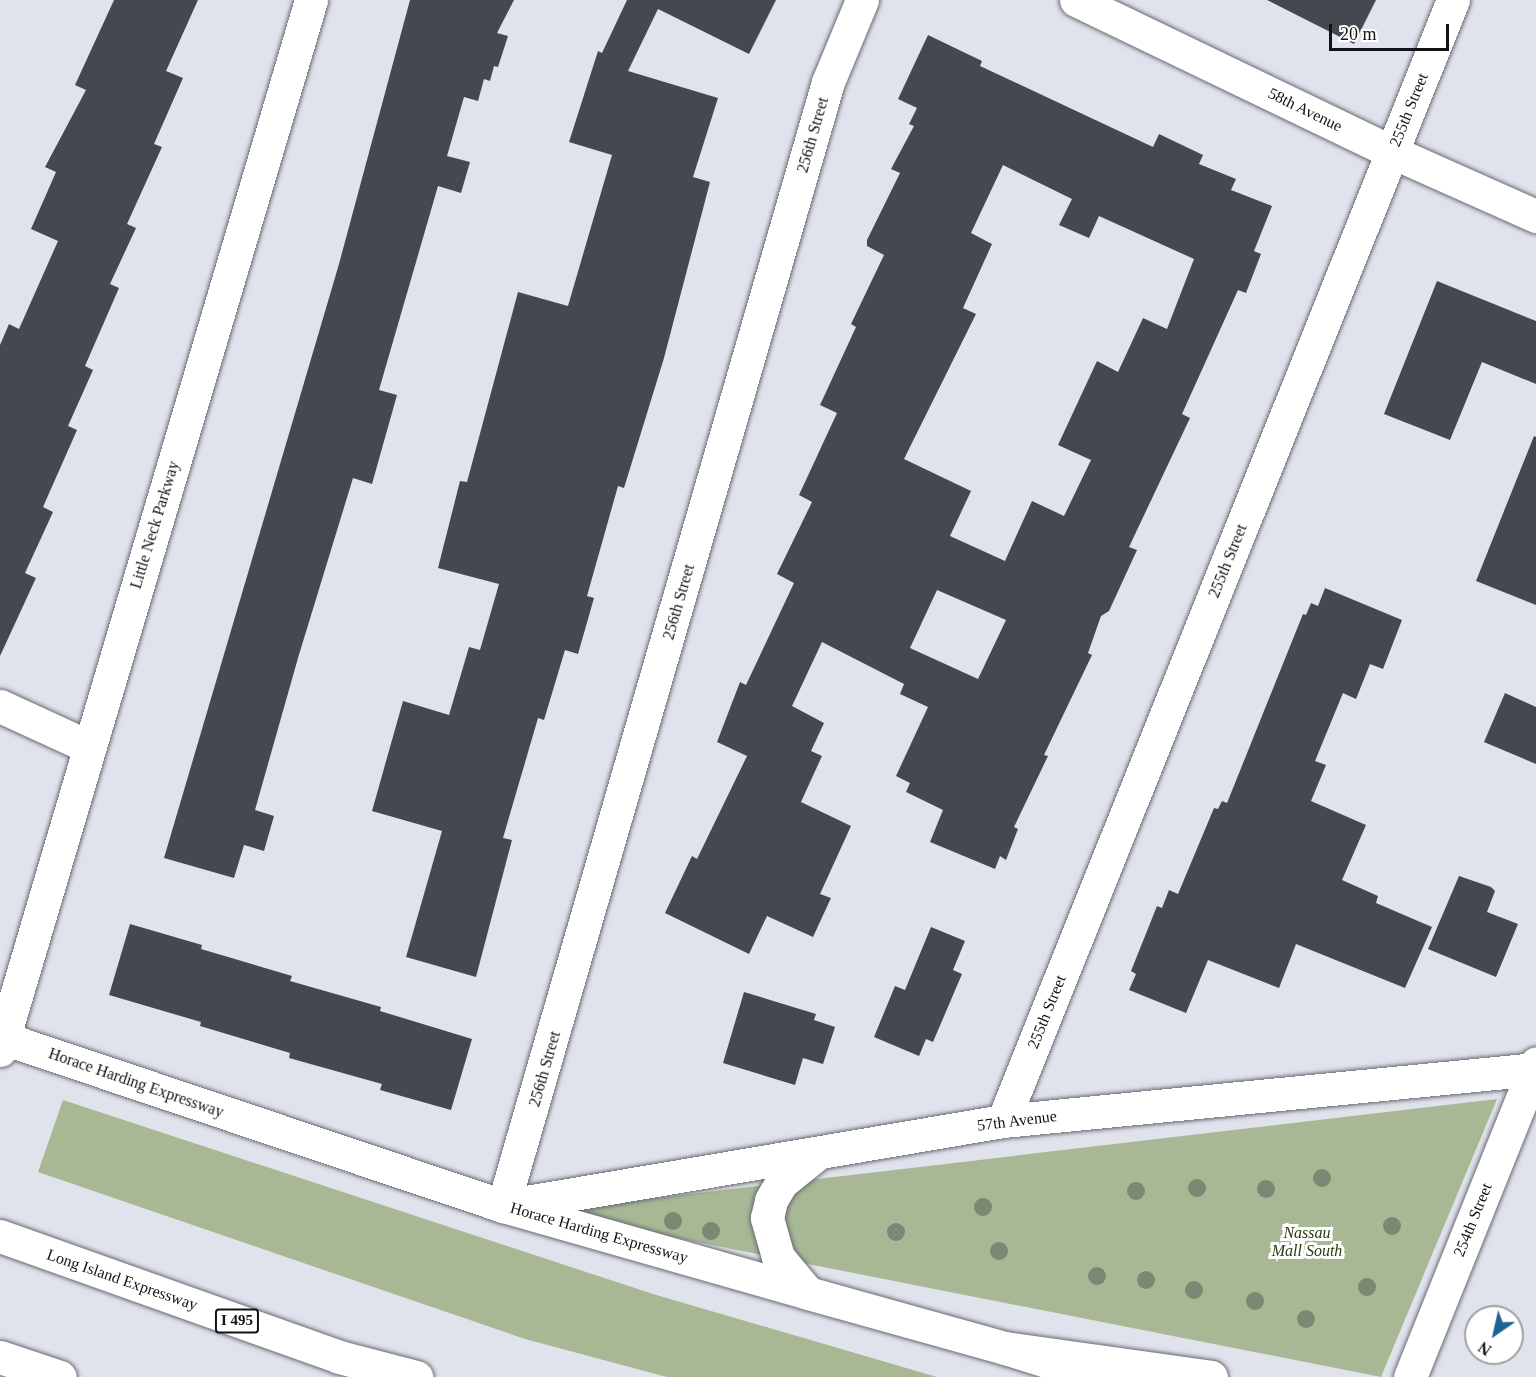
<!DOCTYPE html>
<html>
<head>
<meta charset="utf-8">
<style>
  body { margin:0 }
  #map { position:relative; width:1536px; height:1377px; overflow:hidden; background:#e0e3ec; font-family:Georgia,serif }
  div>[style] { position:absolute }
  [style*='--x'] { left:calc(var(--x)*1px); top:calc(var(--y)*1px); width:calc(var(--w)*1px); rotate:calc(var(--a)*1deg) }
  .green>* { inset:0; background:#a8b894 }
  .building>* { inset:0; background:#45484f }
  .roads { filter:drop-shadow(0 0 2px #686a73) drop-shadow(0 0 2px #686a73) }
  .street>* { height:33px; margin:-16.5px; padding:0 16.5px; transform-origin:16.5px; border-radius:16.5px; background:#fff }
  .secondary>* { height:33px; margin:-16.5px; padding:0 16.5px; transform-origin:16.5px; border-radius:16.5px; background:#fff }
  .highway>* { height:33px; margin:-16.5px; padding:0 16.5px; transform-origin:16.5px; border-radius:16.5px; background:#fff }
  .trees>* { width:18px; height:18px; margin:-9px; border-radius:50%; background:#7c8774 }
  span { translate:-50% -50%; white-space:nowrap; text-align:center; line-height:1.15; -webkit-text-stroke:6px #fff; paint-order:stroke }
  .shield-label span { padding:2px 4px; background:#fff; border:2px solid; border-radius:4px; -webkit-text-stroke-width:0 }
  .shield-label { font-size:15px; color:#121317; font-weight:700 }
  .street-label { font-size:16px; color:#121317 }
  .park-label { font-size:16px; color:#2b3b11; font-style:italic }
  .north { position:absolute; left:1464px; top:1305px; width:60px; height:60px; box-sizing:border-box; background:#fff; border:2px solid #a0a1a2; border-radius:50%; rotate:214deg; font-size:16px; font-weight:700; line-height:24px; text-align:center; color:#121317 }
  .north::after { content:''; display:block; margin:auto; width:21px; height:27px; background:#1c6397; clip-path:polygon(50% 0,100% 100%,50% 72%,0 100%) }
  .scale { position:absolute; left:1329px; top:24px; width:120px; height:27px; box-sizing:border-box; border:3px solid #121317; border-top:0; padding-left:8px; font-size:18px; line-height:21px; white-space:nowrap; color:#121317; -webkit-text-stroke:4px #fff; paint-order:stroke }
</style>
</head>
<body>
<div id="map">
  <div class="green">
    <div style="clip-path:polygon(1497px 1099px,1381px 1377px,585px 1220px,588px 1206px)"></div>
    <div style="clip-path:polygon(63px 1100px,653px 1294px,937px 1377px,667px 1377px,525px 1339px,38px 1172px)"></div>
  </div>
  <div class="building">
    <div style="clip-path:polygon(114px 0,198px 0,166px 71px,183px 78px,154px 144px,162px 147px,127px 224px,136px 228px,110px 284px,119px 288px,85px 366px,93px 370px,68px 426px,77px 430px,43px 507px,53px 512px,25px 573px,36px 578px,0 656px,0 345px,9px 324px,19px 329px,58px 241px,31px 229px,56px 172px,45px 167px,86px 90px,75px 85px)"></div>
    <div style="clip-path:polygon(410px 0,514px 0,497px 33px,508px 36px,498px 67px,494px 66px,490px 81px,484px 79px,478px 101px,464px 97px,447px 156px,470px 162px,461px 193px,438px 186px,379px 390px,397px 395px,372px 484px,353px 478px,298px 658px,255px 810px,274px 816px,264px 851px,244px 845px,234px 878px,164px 858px,339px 264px)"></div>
    <div style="clip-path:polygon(627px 0,776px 0,749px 54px,658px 9px,628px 71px,718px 98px,693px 177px,710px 182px,664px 358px,624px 488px,618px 486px,587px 596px,594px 598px,578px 654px,565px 650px,544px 720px,538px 718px,503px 838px,512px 840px,476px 977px,406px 957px,442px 831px,372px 811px,403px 701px,449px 715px,469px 647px,480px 650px,499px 584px,438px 568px,460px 481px,467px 482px,518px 292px,568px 306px,612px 155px,569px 142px,598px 51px,602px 53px)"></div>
    <div style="clip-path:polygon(1267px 0,1376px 0,1354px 44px)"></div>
    <div style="clip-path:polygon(evenodd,928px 35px,982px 61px,980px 66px,1153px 147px,1159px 134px,1203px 155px,1199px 164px,1236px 179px,1231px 190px,1272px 206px,1254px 251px,1261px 254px,1246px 293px,1238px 290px,1182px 414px,1190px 418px,1129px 547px,1137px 550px,1109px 611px,1101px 616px,1088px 653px,1092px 655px,1044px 755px,1048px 756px,1014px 827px,1018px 829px,1006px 860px,1000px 856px,995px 869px,930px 842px,943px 810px,906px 792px,910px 783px,896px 776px,928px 707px,900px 694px,904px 684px,822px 642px,792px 706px,824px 723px,811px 751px,822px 756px,801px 802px,851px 826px,820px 894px,831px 898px,813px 937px,767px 916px,749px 954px,665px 913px,692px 856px,697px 859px,747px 756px,717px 742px,740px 682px,746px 685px,794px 583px,777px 574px,812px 502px,799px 495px,837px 413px,820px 405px,856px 327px,851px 324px,884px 255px,867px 246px,867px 240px,900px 173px,891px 169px,914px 126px,909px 124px,917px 108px,898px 99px,928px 35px,1003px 165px,1072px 199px,1059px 225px,1089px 238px,1099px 216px,1194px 259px,1167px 329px,1143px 318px,1118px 372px,1097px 361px,1058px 445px,1091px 460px,1064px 516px,1032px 501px,1005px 561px,950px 536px,971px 491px,904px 459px,976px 314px,963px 308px,992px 244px,971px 233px,1003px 165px,928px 35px,937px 590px,1006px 620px,978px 679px,910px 648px,937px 590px)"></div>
    <div style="clip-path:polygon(1437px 281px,1536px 321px,1536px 384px,1482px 362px,1450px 440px,1384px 414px)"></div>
    <div style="clip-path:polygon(1534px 436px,1536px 437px,1536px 605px,1476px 581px)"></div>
    <div style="clip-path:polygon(1325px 588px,1402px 620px,1383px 669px,1370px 664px,1356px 699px,1343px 693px,1315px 761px,1326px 765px,1311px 801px,1366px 825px,1342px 880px,1378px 896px,1376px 903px,1432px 927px,1405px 988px,1296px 944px,1279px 988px,1208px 960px,1186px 1013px,1129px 990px,1136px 974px,1131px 971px,1157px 906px,1162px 908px,1169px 890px,1178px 894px,1214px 808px,1218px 809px,1222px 801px,1227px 803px,1303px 614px,1306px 615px,1311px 603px,1318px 606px)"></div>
    <div style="clip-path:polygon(1505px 693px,1536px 707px,1536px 764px,1484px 742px)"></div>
    <div style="clip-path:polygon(1459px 876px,1491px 887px,1495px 891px,1487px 912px,1518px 924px,1496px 977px,1428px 949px)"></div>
    <div style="clip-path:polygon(130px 924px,202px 945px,201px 949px,292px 976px,290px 981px,381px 1007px,380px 1011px,472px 1039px,451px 1110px,380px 1090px,382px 1084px,289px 1058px,290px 1053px,200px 1026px,201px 1022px,109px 995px)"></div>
    <div style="clip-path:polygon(931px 927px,965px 941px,953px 970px,962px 974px,933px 1042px,926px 1039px,919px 1056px,874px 1037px,895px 986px,905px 990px)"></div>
    <div style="clip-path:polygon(744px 992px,816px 1014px,814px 1020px,835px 1027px,823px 1064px,803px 1058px,795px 1085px,723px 1063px)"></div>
  </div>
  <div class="roads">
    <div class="street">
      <div style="--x:862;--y:0;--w:89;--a:112.5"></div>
      <div style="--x:828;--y:82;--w:1170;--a:106.13"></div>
      <div style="--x:503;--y:1206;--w:507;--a:-9.65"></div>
      <div style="--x:1003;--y:1121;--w:536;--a:-5.57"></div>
      <div style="--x:1076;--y:0;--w:351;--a:25.7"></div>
      <div style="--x:1392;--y:152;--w:158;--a:24"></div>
      <div style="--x:0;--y:706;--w:98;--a:24.7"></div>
      <div style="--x:1003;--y:1121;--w:1208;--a:-68.13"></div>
      <div style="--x:808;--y:1293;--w:47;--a:-129.8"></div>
      <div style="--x:778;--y:1257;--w:41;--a:-105.8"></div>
      <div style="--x:767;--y:1218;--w:18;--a:-77"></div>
      <div style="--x:771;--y:1200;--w:21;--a:-59"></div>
      <div style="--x:782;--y:1182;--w:45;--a:-38.7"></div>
      <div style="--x:1410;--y:1377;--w:338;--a:-68.1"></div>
    </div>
    <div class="secondary">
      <div style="--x:0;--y:1037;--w:531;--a:18.57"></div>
      <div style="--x:503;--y:1206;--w:317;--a:15.9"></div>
      <div style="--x:808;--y:1293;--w:205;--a:15.6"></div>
      <div style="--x:1005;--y:1348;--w:208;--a:8"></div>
      <div style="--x:0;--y:1050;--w:1095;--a:-73.5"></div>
    </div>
    <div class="highway">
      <div style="--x:0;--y:1236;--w:360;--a:19.6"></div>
      <div style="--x:339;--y:1357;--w:80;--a:14.6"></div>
      <div style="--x:1005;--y:1348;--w:96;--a:17.5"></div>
      <div style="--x:0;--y:1357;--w:63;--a:18.4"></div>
    </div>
  </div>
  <div class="trees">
    <div style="left:1322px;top:1178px"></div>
    <div style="left:1197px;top:1188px"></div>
    <div style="left:1266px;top:1189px"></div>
    <div style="left:1136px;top:1191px"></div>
    <div style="left:983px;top:1207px"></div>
    <div style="left:673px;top:1221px"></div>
    <div style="left:1392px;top:1226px"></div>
    <div style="left:711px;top:1231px"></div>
    <div style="left:896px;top:1232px"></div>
    <div style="left:999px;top:1251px"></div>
    <div style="left:1097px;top:1276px"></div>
    <div style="left:1146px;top:1280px"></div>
    <div style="left:1367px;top:1287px"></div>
    <div style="left:1194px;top:1290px"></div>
    <div style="left:1255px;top:1301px"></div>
    <div style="left:1306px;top:1319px"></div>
  </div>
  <div class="shield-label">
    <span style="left:237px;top:1321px">I 495</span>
  </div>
  <div class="street-label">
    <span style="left:1305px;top:110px;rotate:26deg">58th Avenue</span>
    <span style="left:1409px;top:110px;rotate:-68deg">255th Street</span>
    <span style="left:813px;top:135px;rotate:-74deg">256th Street</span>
    <span style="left:155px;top:525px;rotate:-73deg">Little Neck Parkway</span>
    <span style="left:1228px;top:561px;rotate:-68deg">255th Street</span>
    <span style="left:679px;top:602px;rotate:-74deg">256th Street</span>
    <span style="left:1047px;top:1012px;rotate:-68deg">255th Street</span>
    <span style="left:545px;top:1069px;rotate:-74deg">256th Street</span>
    <span style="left:136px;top:1083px;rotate:19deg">Horace Harding Expressway</span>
    <span style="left:1017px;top:1121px;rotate:-7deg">57th Avenue</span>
    <span style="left:1473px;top:1220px;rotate:-68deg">254th Street</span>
    <span style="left:599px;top:1233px;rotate:16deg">Horace Harding Expressway</span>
    <span style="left:122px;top:1280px;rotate:19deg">Long Island Expressway</span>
  </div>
  <div class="park-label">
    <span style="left:1307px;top:1242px">Nassau<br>Mall South</span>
  </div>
  <div class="north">N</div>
  <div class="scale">20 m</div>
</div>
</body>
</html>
